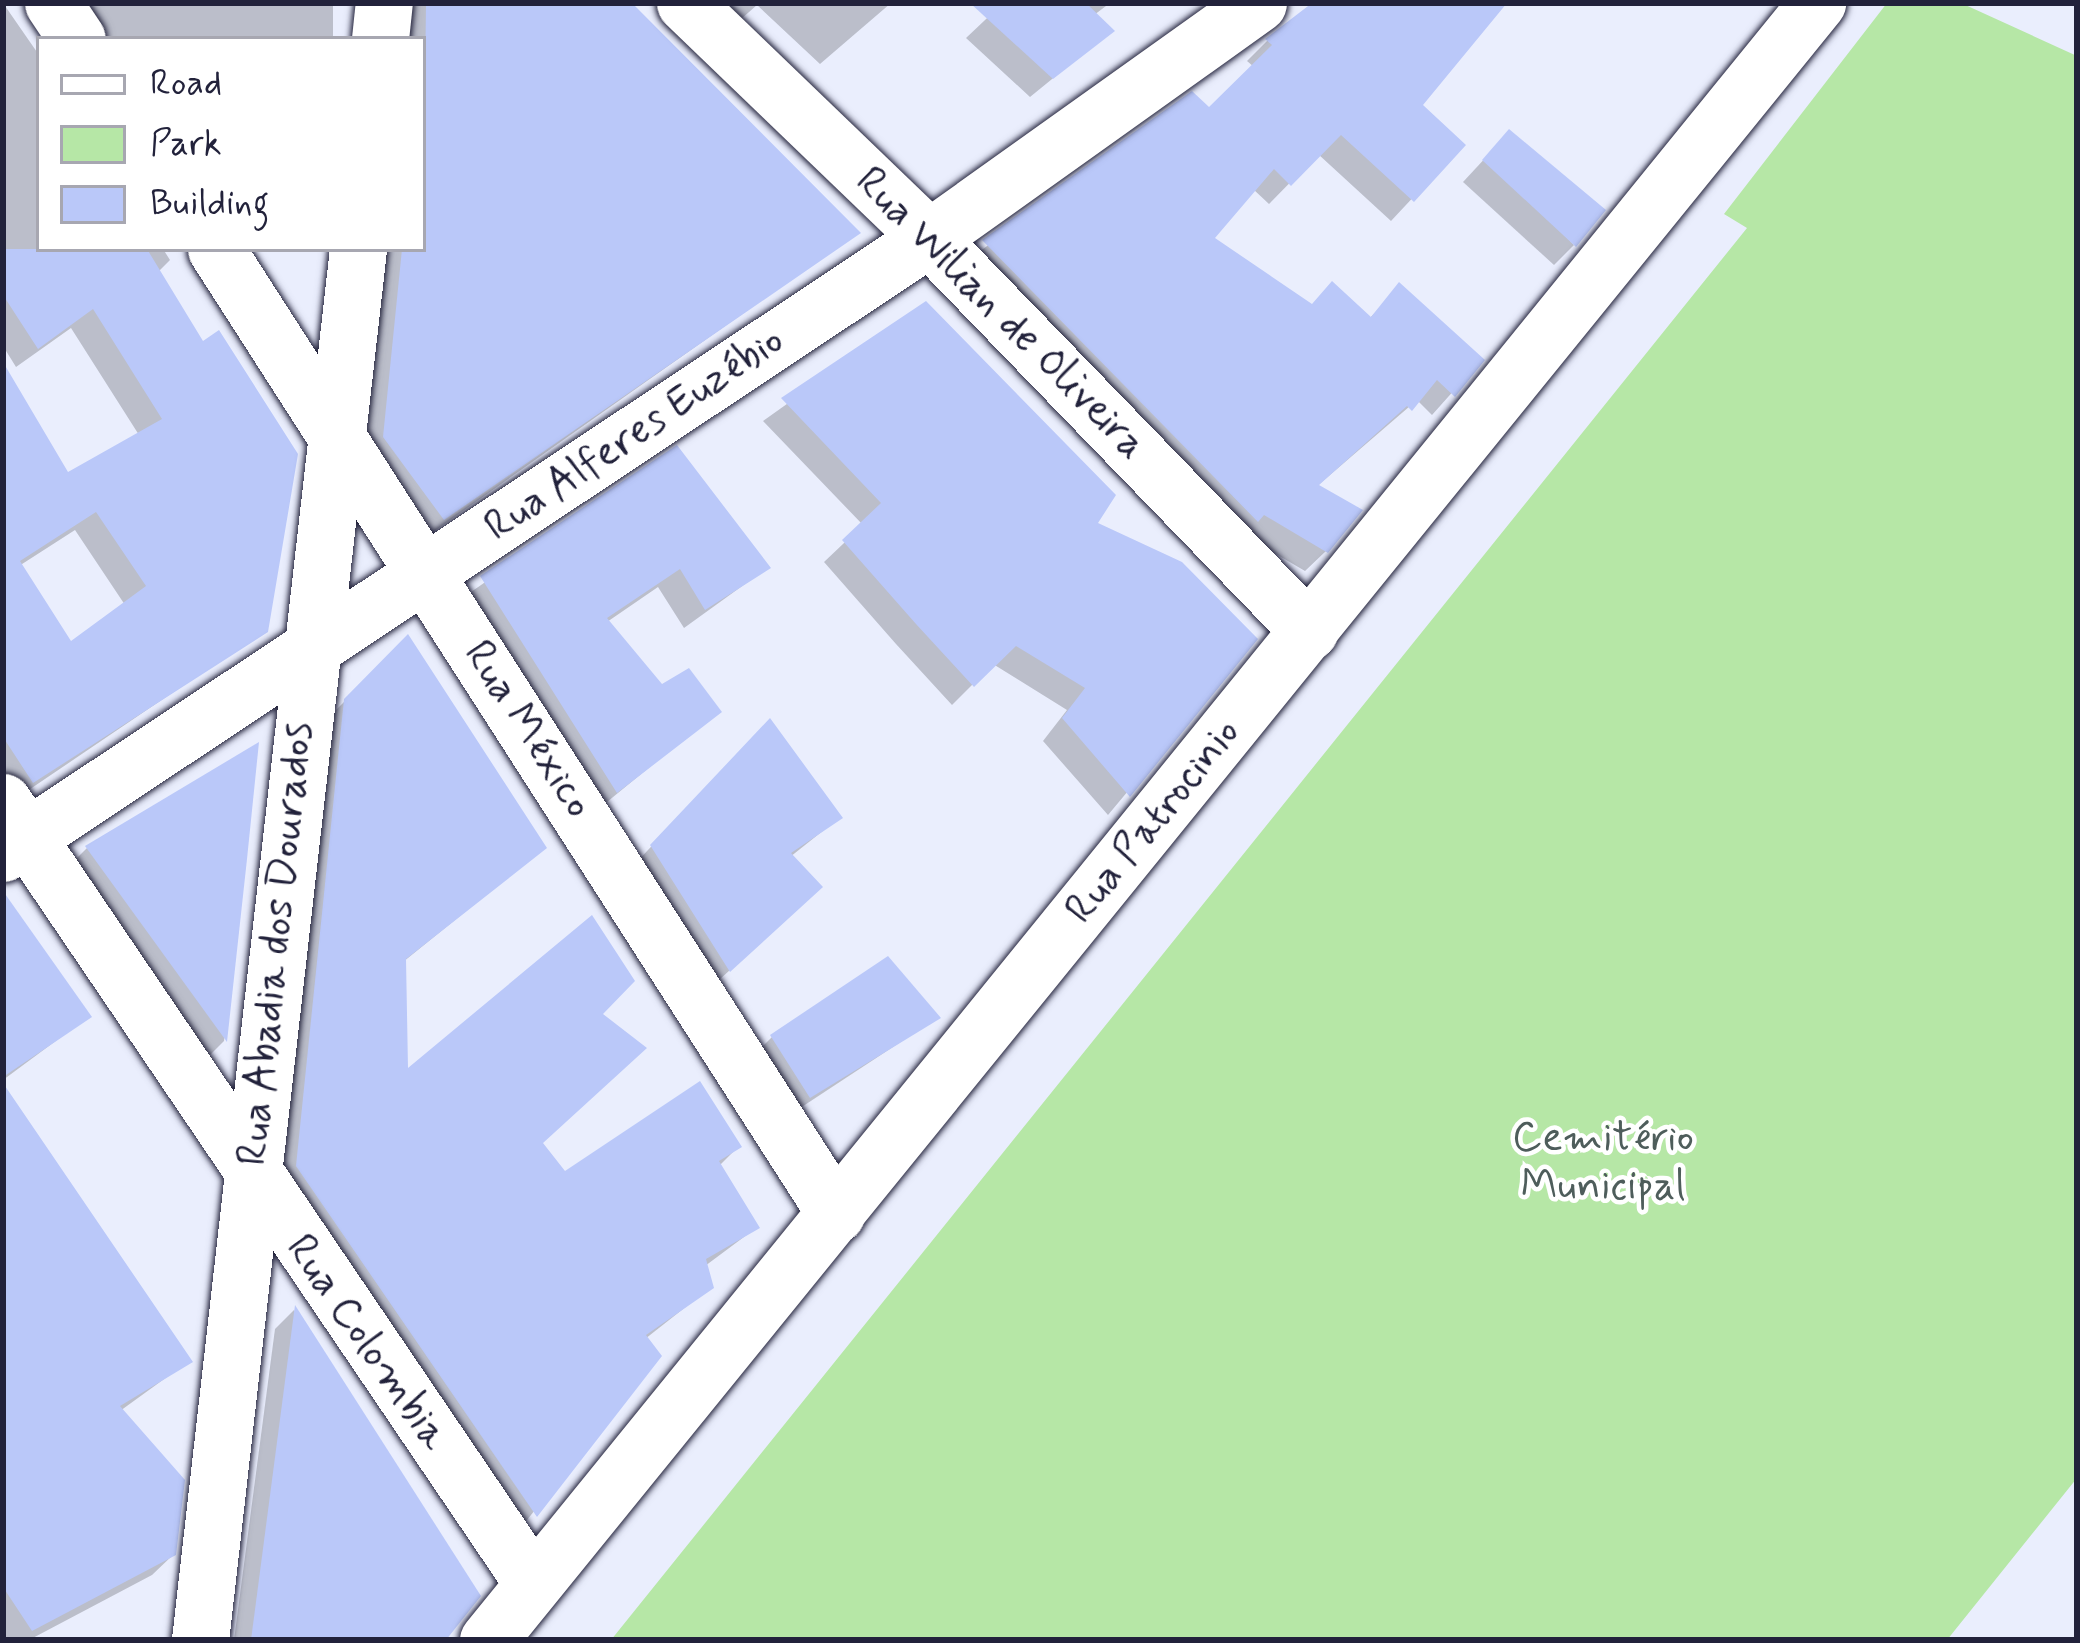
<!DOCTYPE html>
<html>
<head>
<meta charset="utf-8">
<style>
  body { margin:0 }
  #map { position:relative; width:2080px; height:1643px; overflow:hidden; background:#eaeefd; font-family:Mynerve,sans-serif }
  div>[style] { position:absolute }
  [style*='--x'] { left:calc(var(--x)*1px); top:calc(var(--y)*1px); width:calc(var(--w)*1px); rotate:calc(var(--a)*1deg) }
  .green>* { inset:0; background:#b6e7a6 }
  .shadow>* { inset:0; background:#0003; transform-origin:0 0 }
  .building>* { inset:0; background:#bac8f9 }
  .roads { filter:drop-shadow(0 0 3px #22223b) drop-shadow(0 0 3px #22223b) }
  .street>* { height:57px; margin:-28.5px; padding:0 28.5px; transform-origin:28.5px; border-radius:28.5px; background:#fff }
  span { translate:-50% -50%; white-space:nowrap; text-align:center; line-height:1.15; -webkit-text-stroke:9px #fff; paint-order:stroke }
  .street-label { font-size:42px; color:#22223b }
  .park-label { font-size:42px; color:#4e5d5b }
  .frame { position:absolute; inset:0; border:6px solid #22223b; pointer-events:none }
  .legend { position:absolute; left:36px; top:36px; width:390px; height:216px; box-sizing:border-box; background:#fff; border:3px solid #a7a7b1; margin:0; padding:15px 21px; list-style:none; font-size:36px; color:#22223b }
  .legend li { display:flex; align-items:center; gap:24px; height:60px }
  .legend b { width:60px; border:3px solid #a7a7b1 }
</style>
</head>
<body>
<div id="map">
  <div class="green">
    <div style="clip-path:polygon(1887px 3px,1961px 3px,2077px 56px,2077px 1478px,1947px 1640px,611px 1640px,1747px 228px,1724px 214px)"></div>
  </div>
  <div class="shadow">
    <div style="clip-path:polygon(evenodd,3px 3px,39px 55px,39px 249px,163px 249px,170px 260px,158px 272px,265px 630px,11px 802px,3px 799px,3px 414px,67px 476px,139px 435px,71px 328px,16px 367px,3px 346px,3px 3px,75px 530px,125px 605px,70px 645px,19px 566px,75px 530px)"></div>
    <div style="left:63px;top:3px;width:270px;height:42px"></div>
    <div style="clip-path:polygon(409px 3px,628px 3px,857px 233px,423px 539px,364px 459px,385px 249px,423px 249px,423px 39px,405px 39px)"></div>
    <div style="clip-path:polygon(707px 3px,891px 3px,820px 64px,757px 5px,732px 27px)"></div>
    <div style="clip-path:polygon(1003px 3px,1110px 3px,1094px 15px,1111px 31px,1030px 97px,966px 38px)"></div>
    <div style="clip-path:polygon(1318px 3px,1503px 3px,1419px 106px,1462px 145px,1391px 221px,1318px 154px,1269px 204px,1253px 189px,1211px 238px,1311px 307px,1369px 319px,1399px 287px,1481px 360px,1432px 415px,1417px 400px,1316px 487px,1326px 551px,1305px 571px,1242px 534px,964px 263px,1192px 95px,1209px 111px,1254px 67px,1247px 61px,1267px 41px)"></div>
    <div style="clip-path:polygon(1489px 154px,1574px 245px,1554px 265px,1463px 182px)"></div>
    <div style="clip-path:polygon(926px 305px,1094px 524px,1254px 640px,1108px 815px,1043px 741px,1067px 710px,993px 664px,952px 705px,896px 644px,824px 562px,863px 525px,763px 421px)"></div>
    <div style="clip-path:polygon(676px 449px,767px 568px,684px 628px,658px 587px,607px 622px,662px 688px,718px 711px,596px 811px,461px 599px)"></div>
    <div style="clip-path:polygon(407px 639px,544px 848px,403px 962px,405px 1074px,599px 1014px,540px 1144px,564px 1175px,739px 1146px,719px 1166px,756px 1228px,705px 1266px,711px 1287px,645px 1339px,658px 1356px,515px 1535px,276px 1188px,324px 722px)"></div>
    <div style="clip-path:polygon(750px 742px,839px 818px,790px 857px,799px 907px,708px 990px,631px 868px)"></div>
    <div style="clip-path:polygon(87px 848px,244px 859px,224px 1041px,205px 1060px,66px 869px)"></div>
    <div style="clip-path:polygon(3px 909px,88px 1017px,3px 1080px)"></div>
    <div style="clip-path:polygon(937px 1018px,788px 1116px,752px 1057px,772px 1037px)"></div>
    <div style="clip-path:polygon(3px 1089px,189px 1361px,120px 1411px,174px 1554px,152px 1575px,29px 1640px,3px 1637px)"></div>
    <div style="clip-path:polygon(294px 1310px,477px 1595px,442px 1640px,234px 1640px,275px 1329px)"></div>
  </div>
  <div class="building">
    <div style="clip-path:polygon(426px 3px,632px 3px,861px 233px,444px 520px,383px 437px,402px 249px,423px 249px)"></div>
    <div style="clip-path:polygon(970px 3px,1086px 3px,1115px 31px,1053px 79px)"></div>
    <div style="clip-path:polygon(1312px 3px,1507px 3px,1423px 105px,1466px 145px,1414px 202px,1341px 135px,1291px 186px,1274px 169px,1215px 238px,1312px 304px,1332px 281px,1371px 317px,1399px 282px,1485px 360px,1455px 397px,1437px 380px,1412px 411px,1407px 406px,1319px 485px,1363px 510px,1328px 553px,1264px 515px,1258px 522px,982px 240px,1192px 91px,1209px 107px,1272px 45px,1265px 39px)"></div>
    <div style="clip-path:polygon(1509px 129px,1606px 210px,1576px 247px,1482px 160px)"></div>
    <div style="clip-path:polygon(evenodd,3px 249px,147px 249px,203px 341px,219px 330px,298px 454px,268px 632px,33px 783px,3px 737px,3px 362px,68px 472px,162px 419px,93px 309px,38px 349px,3px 295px,3px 249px,96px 512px,146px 586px,71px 641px,20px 561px,96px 512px)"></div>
    <div style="clip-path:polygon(926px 301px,1116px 495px,1098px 523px,1182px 562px,1258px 639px,1130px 797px,1062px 718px,1085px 688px,1016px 646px,974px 687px,916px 624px,842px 540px,881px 503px,781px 398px)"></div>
    <div style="clip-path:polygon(677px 445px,771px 568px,705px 610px,680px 569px,607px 618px,662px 684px,689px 668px,722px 712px,617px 793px,480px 576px)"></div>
    <div style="clip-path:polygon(408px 634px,547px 848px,406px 959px,408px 1068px,592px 915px,635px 981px,603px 1014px,647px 1048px,543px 1143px,565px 1171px,700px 1081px,742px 1147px,719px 1161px,760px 1228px,706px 1259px,714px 1288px,646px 1335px,662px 1356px,537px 1517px,296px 1166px,344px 699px)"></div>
    <div style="clip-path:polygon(770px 718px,843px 818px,791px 853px,823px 887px,730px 972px,650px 845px)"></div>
    <div style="clip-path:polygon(259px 742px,247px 859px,227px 1042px,85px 846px)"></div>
    <div style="clip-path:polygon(3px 891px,92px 1017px,3px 1077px)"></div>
    <div style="clip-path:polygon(888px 956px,941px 1018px,810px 1098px,770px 1035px)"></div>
    <div style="clip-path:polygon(3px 1083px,193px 1362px,120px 1406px,185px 1480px,176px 1555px,32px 1631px,3px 1587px)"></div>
    <div style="clip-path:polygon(295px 1305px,481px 1596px,446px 1640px,251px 1640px)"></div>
  </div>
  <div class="roads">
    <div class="street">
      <div style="--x:53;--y:3;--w:43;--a:56.3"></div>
      <div style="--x:685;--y:3;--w:339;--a:43.9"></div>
      <div style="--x:929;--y:238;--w:547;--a:45.96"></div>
      <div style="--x:380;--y:39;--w:36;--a:-84"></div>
      <div style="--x:216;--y:249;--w:1147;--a:57.28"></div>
      <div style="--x:3;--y:802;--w:942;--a:55.85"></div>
      <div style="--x:3;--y:853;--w:1112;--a:-33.59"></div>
      <div style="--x:929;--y:238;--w:404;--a:-35.5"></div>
      <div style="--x:200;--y:1640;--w:1400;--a:-83.52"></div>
      <div style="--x:488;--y:1640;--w:2109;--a:-50.93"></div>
    </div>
  </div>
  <div class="street-label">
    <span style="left:1000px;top:314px;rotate:45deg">Rua Wilian de Oliveira</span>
    <span style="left:635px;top:435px;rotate:-34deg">Rua Alferes Euzébio</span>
    <span style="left:527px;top:730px;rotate:57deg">Rua México</span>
    <span style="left:1154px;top:822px;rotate:-51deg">Rua Patrocinio</span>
    <span style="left:277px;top:944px;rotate:-84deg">Rua Abadia dos Dourados</span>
    <span style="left:366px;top:1343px;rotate:55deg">Rua Colombia</span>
  </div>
  <div class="park-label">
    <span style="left:1603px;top:1163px">Cemitério<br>Municipal</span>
  </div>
  <div class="frame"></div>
  <ul class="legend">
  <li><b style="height:15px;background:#fff"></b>Road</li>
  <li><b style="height:33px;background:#b6e7a6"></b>Park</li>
  <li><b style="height:33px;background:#bac8f9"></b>Building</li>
  </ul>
</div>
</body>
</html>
